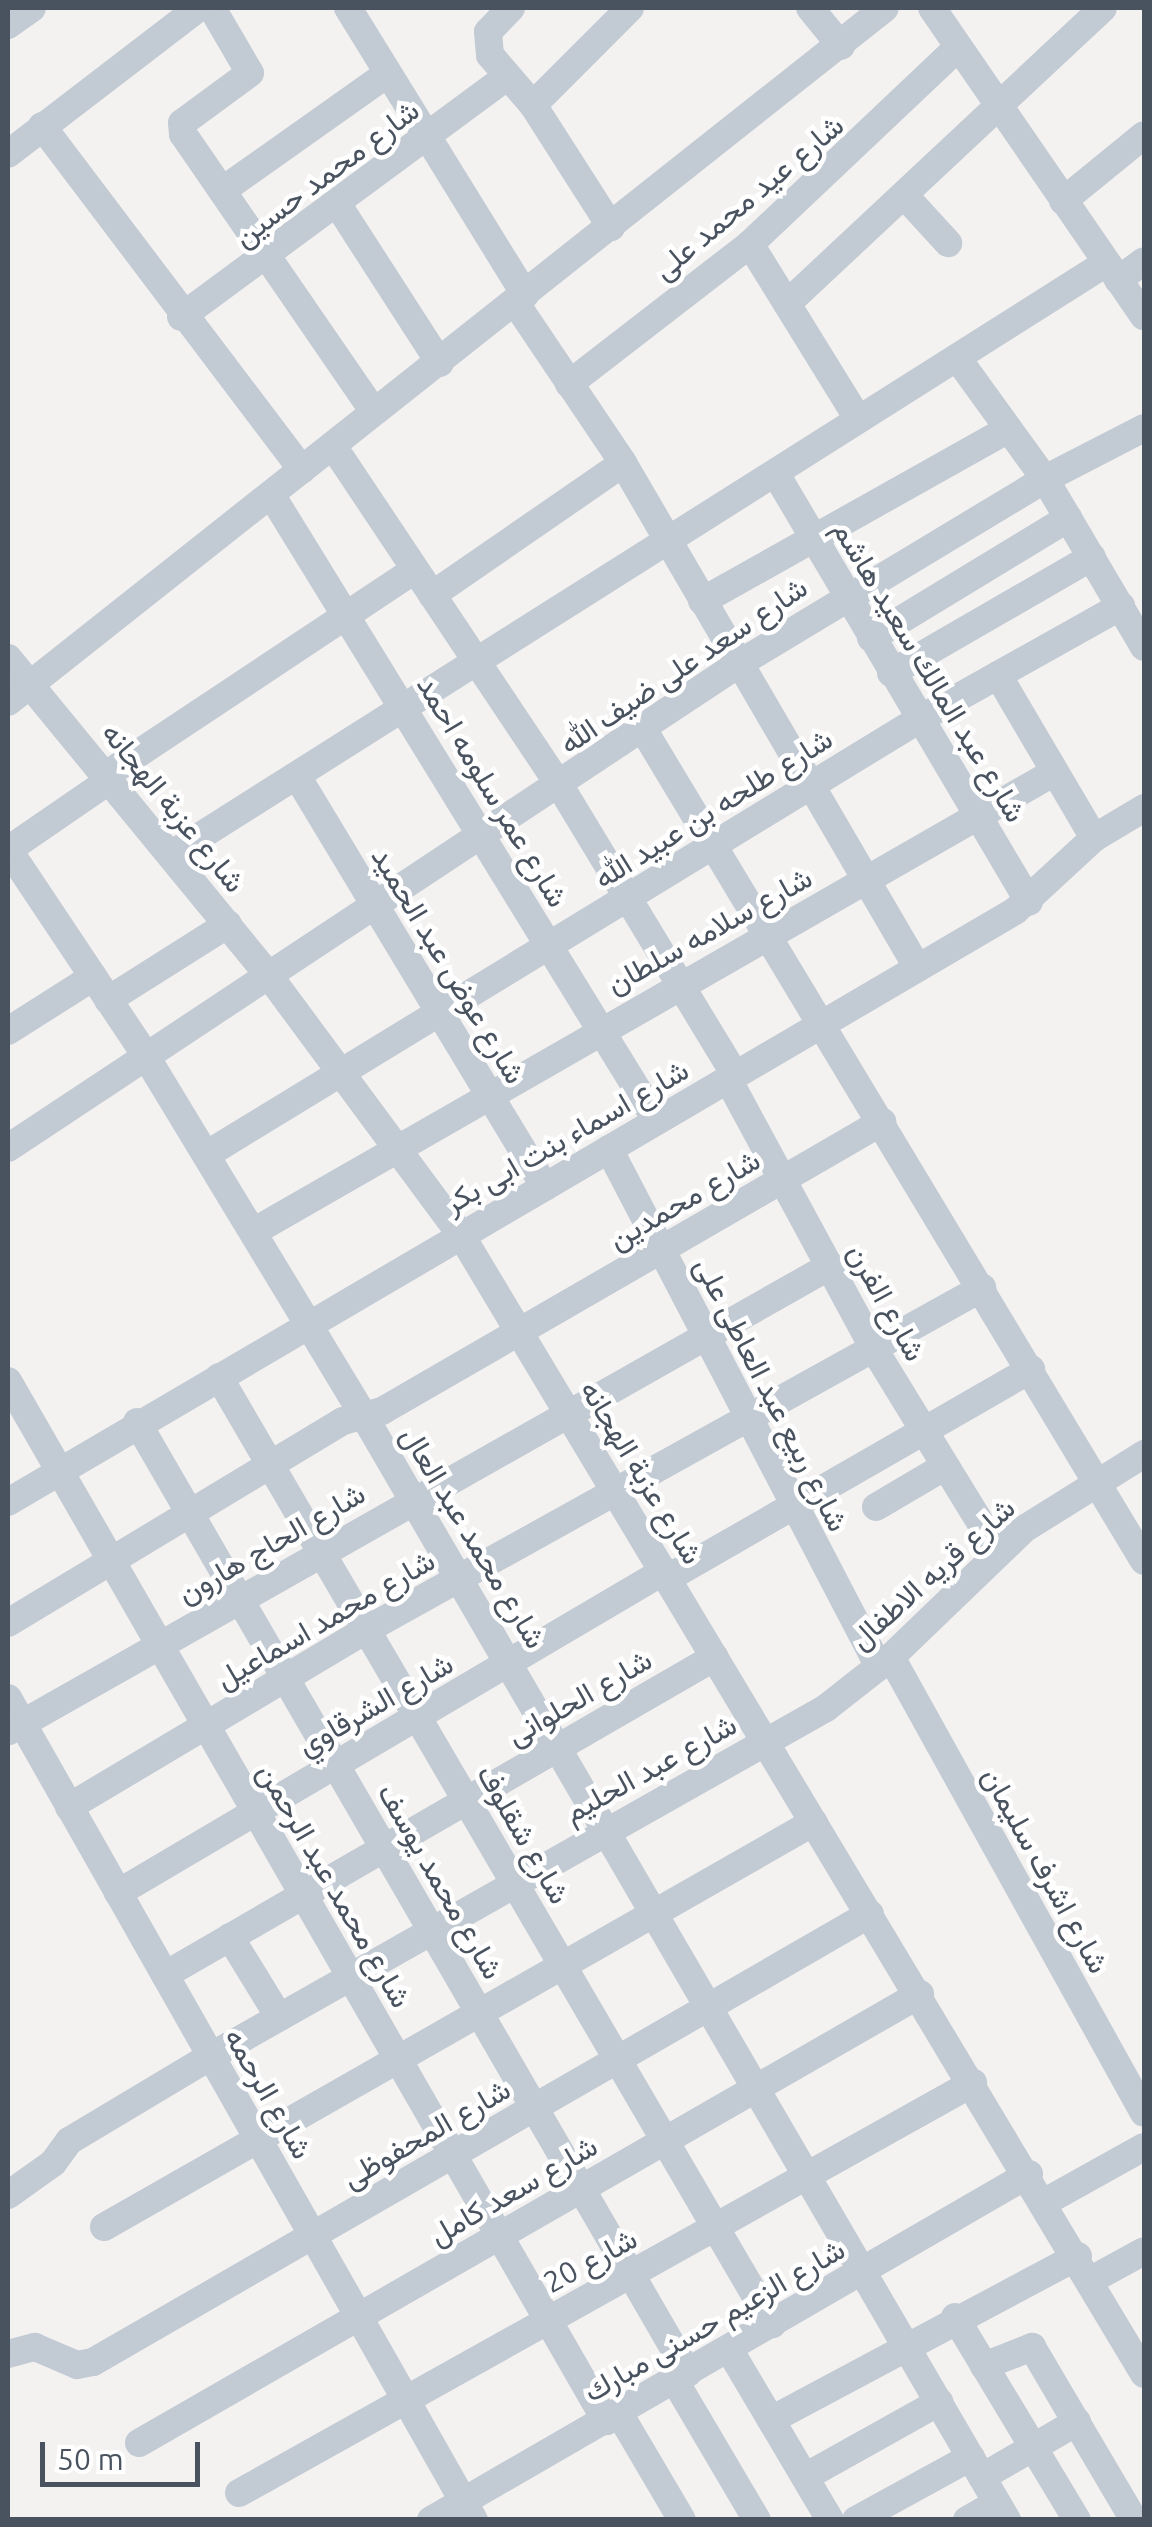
<!DOCTYPE html>
<html>
<head>
<meta charset="utf-8">
<style>
  body { margin:0 }
  #map { position:relative; width:1152px; height:2527px; overflow:hidden; background:#f4f2f1; font-family:Ubuntu,Vazirmatn,sans-serif }
  div>[style] { position:absolute }
  [style*='--x'] { left:calc(var(--x)*1px); top:calc(var(--y)*1px); width:calc(var(--w)*1px); rotate:calc(var(--a)*1deg) }
  .minor>* { height:28px; margin:-14px; padding:0 14px; transform-origin:14px; border-radius:14px; background:#c2cad3 }
  span { translate:-50% -50%; white-space:nowrap; text-align:center; line-height:1.15; -webkit-text-stroke:9px #fff; paint-order:stroke }
  .street-label { font-size:30px; color:#49525f }
  .frame { position:absolute; inset:0; border:10px solid #49525f; pointer-events:none }
  .scale { position:absolute; left:40px; top:2442px; width:160px; height:45px; box-sizing:border-box; border:5px solid #49525f; border-top:0; padding-left:12px; font-size:30px; line-height:35px; white-space:nowrap; color:#49525f; -webkit-text-stroke:8px #fff; paint-order:stroke }
</style>
</head>
<body>
<div id="map">
  <div class="minor">
    <div style="--x:212;--y:8;--w:75;--a:59.7"></div>
    <div style="--x:250;--y:73;--w:84;--a:143.7"></div>
    <div style="--x:182;--y:123;--w:11;--a:85"></div>
    <div style="--x:183;--y:134;--w:337;--a:55.5"></div>
    <div style="--x:348;--y:8;--w:337;--a:58.3"></div>
    <div style="--x:511;--y:8;--w:33;--a:134"></div>
    <div style="--x:488;--y:32;--w:23;--a:85"></div>
    <div style="--x:490;--y:55;--w:66;--a:49.3"></div>
    <div style="--x:533;--y:105;--w:145;--a:57.4"></div>
    <div style="--x:810;--y:8;--w:49;--a:50.8"></div>
    <div style="--x:932;--y:8;--w:374;--a:55.5"></div>
    <div style="--x:8;--y:25;--w:29;--a:-35"></div>
    <div style="--x:533;--y:105;--w:137;--a:-45"></div>
    <div style="--x:42;--y:126;--w:431;--a:52.9"></div>
    <div style="--x:8;--y:154;--w:240;--a:-37.5"></div>
    <div style="--x:223;--y:190;--w:201;--a:-35.3"></div>
    <div style="--x:905;--y:196;--w:64;--a:47.5"></div>
    <div style="--x:1063;--y:201;--w:104;--a:-39.2"></div>
    <div style="--x:338;--y:205;--w:188;--a:57.2"></div>
    <div style="--x:750;--y:244;--w:206;--a:58.3"></div>
    <div style="--x:1118;--y:280;--w:32;--a:-36"></div>
    <div style="--x:791;--y:300;--w:427;--a:-43.1"></div>
    <div style="--x:515;--y:302;--w:194;--a:56.1"></div>
    <div style="--x:623;--y:463;--w:583;--a:59.74"></div>
    <div style="--x:181;--y:317;--w:406;--a:-36.4"></div>
    <div style="--x:958;--y:359;--w:148;--a:54.1"></div>
    <div style="--x:1045;--y:479;--w:195;--a:59.5"></div>
    <div style="--x:569;--y:384;--w:229;--a:-37.7"></div>
    <div style="--x:750;--y:244;--w:286;--a:-43.4"></div>
    <div style="--x:333;--y:446;--w:409;--a:56.3"></div>
    <div style="--x:560;--y:786;--w:338;--a:58.8"></div>
    <div style="--x:776;--y:474;--w:497;--a:59.4"></div>
    <div style="--x:272;--y:496;--w:733;--a:58.39"></div>
    <div style="--x:432;--y:595;--w:232;--a:-34.6"></div>
    <div style="--x:702;--y:601;--w:351;--a:-29.3"></div>
    <div style="--x:871;--y:638;--w:231;--a:-31.3"></div>
    <div style="--x:8;--y:658;--w:413;--a:50.6"></div>
    <div style="--x:270;--y:977;--w:321;--a:53.5"></div>
    <div style="--x:461;--y:1235;--w:1328;--a:59.05"></div>
    <div style="--x:891;--y:673;--w:232;--a:-30"></div>
    <div style="--x:998;--y:675;--w:189;--a:59.5"></div>
    <div style="--x:8;--y:702;--w:1118;--a:-38.36"></div>
    <div style="--x:643;--y:729;--w:971;--a:58.95"></div>
    <div style="--x:106;--y:775;--w:371;--a:-33.6"></div>
    <div style="--x:297;--y:776;--w:480;--a:58.9"></div>
    <div style="--x:8;--y:849;--w:245;--a:56.3"></div>
    <div style="--x:144;--y:1053;--w:424;--a:58.8"></div>
    <div style="--x:364;--y:1416;--w:1278;--a:59.78"></div>
    <div style="--x:8;--y:850;--w:124;--a:-34.5"></div>
    <div style="--x:172;--y:854;--w:1105;--a:-32.32"></div>
    <div style="--x:108;--y:1000;--w:142;--a:-32.3"></div>
    <div style="--x:8;--y:1031;--w:101;--a:-32.4"></div>
    <div style="--x:728;--y:1079;--w:307;--a:61.6"></div>
    <div style="--x:874;--y:1349;--w:237;--a:58.5"></div>
    <div style="--x:8;--y:1148;--w:874;--a:-33.53"></div>
    <div style="--x:737;--y:665;--w:360;--a:-31.1"></div>
    <div style="--x:1045;--y:479;--w:111;--a:-27.3"></div>
    <div style="--x:609;--y:1149;--w:584;--a:62.47"></div>
    <div style="--x:206;--y:1155;--w:834;--a:-31.42"></div>
    <div style="--x:918;--y:720;--w:233;--a:-29.3"></div>
    <div style="--x:253;--y:1232;--w:922;--a:-29.85"></div>
    <div style="--x:219;--y:1377;--w:1097;--a:59.72"></div>
    <div style="--x:8;--y:1381;--w:1200;--a:60.1"></div>
    <div style="--x:137;--y:1422;--w:1099;--a:59.91"></div>
    <div style="--x:8;--y:1502;--w:1168;--a:-30.41"></div>
    <div style="--x:1015;--y:911;--w:108;--a:-42.7"></div>
    <div style="--x:1094;--y:838;--w:58;--a:-31"></div>
    <div style="--x:876;--y:1507;--w:79;--a:-30.5"></div>
    <div style="--x:668;--y:1578;--w:419;--a:-29.9"></div>
    <div style="--x:8;--y:1623;--w:391;--a:-31.1"></div>
    <div style="--x:343;--y:1421;--w:40;--a:-14.4"></div>
    <div style="--x:382;--y:1411;--w:578;--a:-30.03"></div>
    <div style="--x:891;--y:1657;--w:521;--a:60.98"></div>
    <div style="--x:8;--y:1698;--w:945;--a:60.45"></div>
    <div style="--x:9;--y:1731;--w:944;--a:-29.53"></div>
    <div style="--x:69;--y:1807;--w:346;--a:-30.8"></div>
    <div style="--x:366;--y:1630;--w:705;--a:-29.04"></div>
    <div style="--x:118;--y:1893;--w:634;--a:-30.53"></div>
    <div style="--x:230;--y:1937;--w:94;--a:58.5"></div>
    <div style="--x:165;--y:1975;--w:635;--a:-30.04"></div>
    <div style="--x:8;--y:2195;--w:55;--a:-35.4"></div>
    <div style="--x:53;--y:2163;--w:27;--a:-54"></div>
    <div style="--x:69;--y:2141;--w:165;--a:-30.9"></div>
    <div style="--x:211;--y:2056;--w:707;--a:-29.5"></div>
    <div style="--x:826;--y:1708;--w:83;--a:-38.1"></div>
    <div style="--x:891;--y:1657;--w:185;--a:-43.9"></div>
    <div style="--x:1024;--y:1529;--w:142;--a:-32"></div>
    <div style="--x:1045;--y:2202;--w:113;--a:-29.1"></div>
    <div style="--x:104;--y:2227;--w:817;--a:-29.7"></div>
    <div style="--x:1091;--y:2280;--w:60;--a:-28.7"></div>
    <div style="--x:955;--y:2317;--w:237;--a:59"></div>
    <div style="--x:729;--y:2349;--w:199;--a:59.4"></div>
    <div style="--x:8;--y:2354;--w:28;--a:-15"></div>
    <div style="--x:35;--y:2347;--w:46;--a:23.2"></div>
    <div style="--x:77;--y:2365;--w:16;--a:-11"></div>
    <div style="--x:93;--y:2362;--w:897;--a:-29.97"></div>
    <div style="--x:984;--y:2366;--w:52;--a:-21.6"></div>
    <div style="--x:1032;--y:2347;--w:201;--a:59.5"></div>
    <div style="--x:675;--y:2381;--w:161;--a:59.5"></div>
    <div style="--x:619;--y:2413;--w:124;--a:59.5"></div>
    <div style="--x:771;--y:2420;--w:348;--a:-28.1"></div>
    <div style="--x:139;--y:2443;--w:901;--a:-29.89"></div>
    <div style="--x:805;--y:2477;--w:154;--a:-29.2"></div>
    <div style="--x:982;--y:2477;--w:110;--a:-30.1"></div>
    <div style="--x:239;--y:2493;--w:841;--a:-29.19"></div>
    <div style="--x:431;--y:2520;--w:691;--a:-30.05"></div>
    <div style="--x:856;--y:2520;--w:131;--a:-28.7"></div>
    <div style="--x:967;--y:2520;--w:34;--a:-30"></div>
  </div>
  <div class="street-label">
    <span style="left:326px;top:173px;rotate:-37deg">شارع محمد حسين</span>
    <span style="left:748px;top:197px;rotate:-40deg">شارع عيد محمد على</span>
    <span style="left:683px;top:665px;rotate:-34deg">شارع سعد على ضيف الله</span>
    <span style="left:930px;top:671px;rotate:59deg">شارع عبد المالك سعيد هاشم</span>
    <span style="left:493px;top:791px;rotate:59deg">شارع عمر سلومه احمد</span>
    <span style="left:174px;top:807px;rotate:51deg">شارع عزبة الهجانه</span>
    <span style="left:713px;top:808px;rotate:-32deg">شارع طلحه بن عبيد الله</span>
    <span style="left:709px;top:930px;rotate:-29deg">شارع سلامه سلطان</span>
    <span style="left:449px;top:965px;rotate:59deg">شارع عوض عبد الحميد</span>
    <span style="left:566px;top:1136px;rotate:-30deg">شارع اسماء بنت ابى بكر</span>
    <span style="left:684px;top:1199px;rotate:-30deg">شارع محمدين</span>
    <span style="left:887px;top:1302px;rotate:61deg">شارع الفرن</span>
    <span style="left:772px;top:1394px;rotate:63deg">شارع ربيع عبد العاطى على</span>
    <span style="left:642px;top:1472px;rotate:59deg">شارع عزبة الهجانه</span>
    <span style="left:474px;top:1537px;rotate:59deg">شارع محمد عبد العال</span>
    <span style="left:271px;top:1543px;rotate:-30deg">شارع الحاج هارون</span>
    <span style="left:932px;top:1573px;rotate:-42deg">شارع قريه الاطفال</span>
    <span style="left:325px;top:1619px;rotate:-30deg">شارع محمد اسماعيل</span>
    <span style="left:579px;top:1697px;rotate:-30deg">شارع الحلوانى</span>
    <span style="left:375px;top:1704px;rotate:-30deg">شارع الشرقاوي</span>
    <span style="left:650px;top:1768px;rotate:-29deg">شارع عبد الحليم</span>
    <span style="left:524px;top:1834px;rotate:60deg">شارع شقلوف</span>
    <span style="left:1046px;top:1870px;rotate:61deg">شارع اشرف سليمان</span>
    <span style="left:441px;top:1881px;rotate:60deg">شارع محمد يوسف</span>
    <span style="left:335px;top:1885px;rotate:60deg">شارع محمد عبد الرحمن</span>
    <span style="left:269px;top:2093px;rotate:60deg">شارع الرحمه</span>
    <span style="left:426px;top:2133px;rotate:-30deg">شارع المحفوظى</span>
    <span style="left:513px;top:2190px;rotate:-30deg">شارع سعد كامل</span>
    <span style="left:590px;top:2260px;rotate:-29deg">شارع 20</span>
    <span style="left:714px;top:2320px;rotate:-30deg">شارع الزعيم حسنى مبارك</span>
  </div>
  <div class="frame"></div>
  <div class="scale">50 m</div>
</div>
</body>
</html>
